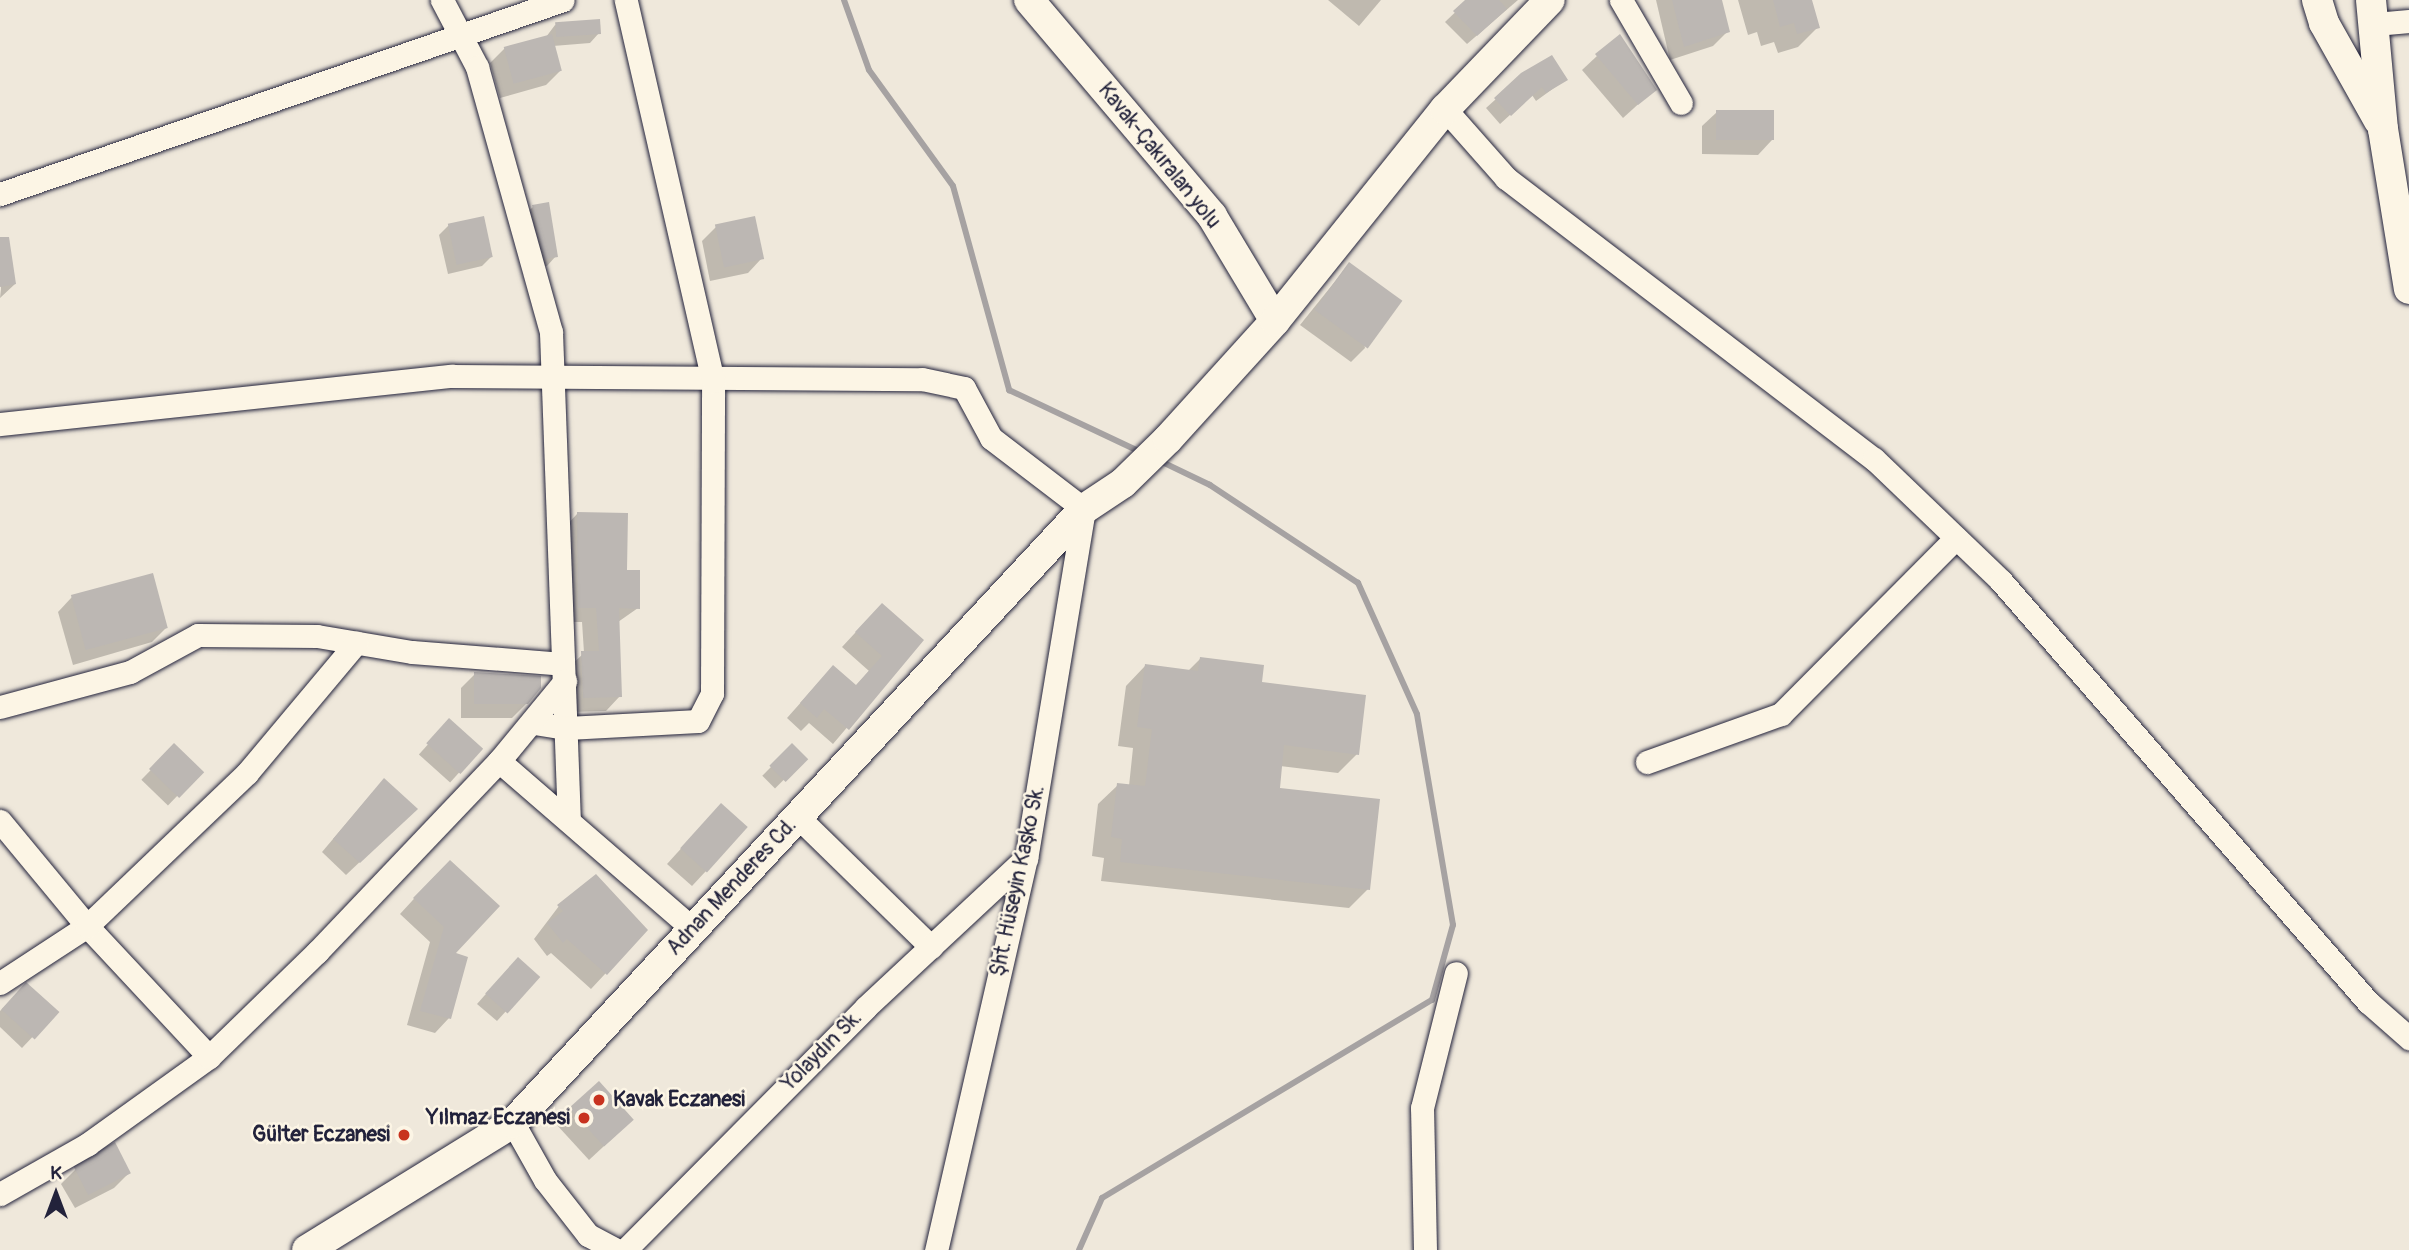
<!DOCTYPE html>
<html>
<head>
<meta charset="utf-8">
<style>
  body { margin:0 }
  #map { position:relative; width:2409px; height:1250px; overflow:hidden; background:#efe8db; font-family:Pangolin,sans-serif }
  div>[style] { position:absolute }
  [style*='--x'] { left:calc(var(--x)*1px); top:calc(var(--y)*1px); width:calc(var(--w)*1px); rotate:calc(var(--a)*1deg) }
  .shadow>* { inset:0; background:#0003; transform-origin:0 0 }
  .stream>* { height:6px; margin:-3px; padding:0 3px; transform-origin:3px; border-radius:3px; background:#a6a2a2 }
  .building>* { inset:0; background:#bcb7b3; transform-origin:0 0 }
  .roads { filter:drop-shadow(0 0 2px #22223b) drop-shadow(0 0 2px #22223b) }
  .minor>* { height:23px; margin:-11.5px; padding:0 11.5px; transform-origin:11.5px; border-radius:11.5px; background:#fcf5e5 }
  .major>* { height:30px; margin:-15px; padding:0 15px; transform-origin:15px; border-radius:15px; background:#fcf5e5 }
  .dots>* { width:19px; height:19px; translate:-50% -50%; box-sizing:border-box; border:4px solid #fcf5e5; border-radius:50% }
  span { translate:-50% -50%; white-space:nowrap; text-align:center; line-height:1.15; -webkit-text-stroke:5px #fcf5e5; paint-order:stroke }
  .street-label { font-size:21px; color:#22223b }
  .poi-label { font-size:21px; color:#22223b; font-weight:700 }
  .left { translate:0 -50%; text-align:left }
  .right { translate:-100% -50%; text-align:right }
  .north { position:absolute; left:21px; top:1159px; width:70px; height:70px; -webkit-text-stroke:5px #fcf5e5; paint-order:stroke; rotate:0deg; font-size:19px; font-weight:700; line-height:28px; text-align:center; color:#22223b }
  .north::after { content:''; display:block; margin:auto; width:24px; height:32px; background:#22223b; clip-path:polygon(50% 0,100% 100%,50% 72%,0 100%) }
</style>
</head>
<body>
<div id="map">
  <div class="shadow">
    <div style="clip-path:polygon(1328px 0,1381px 0,1359px 26px)"></div>
    <div style="clip-path:polygon(1468px 0,1518px 0,1467px 44px,1445px 22px)"></div>
    <div style="clip-path:polygon(1656px 0,1720px 0,1728px 31px,1713px 46px,1670px 60px)"></div>
    <div style="clip-path:polygon(1738px 0,1810px 0,1818px 27px,1798px 47px,1778px 53px,1774px 42px,1761px 46px,1757px 32px,1748px 35px)"></div>
    <div style="clip-path:polygon(555px 25px,599px 33px,590px 43px,553px 46px,560px 71px,546px 85px,500px 98px,490px 63px,505px 48px,546px 37px)"></div>
    <div style="clip-path:polygon(1597px 56px,1655px 89px,1623px 118px,1582px 70px)"></div>
    <div style="clip-path:polygon(1565px 80px,1536px 101px,1532px 95px,1500px 124px,1486px 108px,1496px 99px)"></div>
    <div style="clip-path:polygon(1717px 112px,1772px 140px,1758px 155px,1702px 154px,1702px 126px)"></div>
    <div style="clip-path:polygon(533px 207px,556px 256px,547px 266px,536px 267px,523px 216px)"></div>
    <div style="clip-path:polygon(449px 225px,491px 257px,482px 266px,448px 274px,439px 235px)"></div>
    <div style="clip-path:polygon(716px 227px,762px 258px,748px 273px,710px 281px,702px 241px)"></div>
    <div style="clip-path:polygon(0 239px,15px 284px,0 298px,1px 289px)"></div>
    <div style="clip-path:polygon(1349px 264px,1365px 348px,1351px 362px,1300px 325px)"></div>
    <div style="clip-path:polygon(577px 514px,638px 608px,618px 622px,620px 696px,606px 711px,569px 712px,568px 668px,584px 653px,582px 622px,564px 622px,563px 529px)"></div>
    <div style="clip-path:polygon(72px 597px,166px 628px,152px 642px,73px 665px,58px 612px)"></div>
    <div style="clip-path:polygon(867px 620px,921px 640px,833px 744px,809px 723px,801px 731px,787px 718px,819px 682px,855px 687px,869px 671px,842px 647px)"></div>
    <div style="clip-path:polygon(1200px 659px,1260px 683px,1357px 754px,1338px 773px,1280px 766px,1278px 789px,1368px 889px,1349px 908px,1101px 881px,1104px 858px,1092px 856px,1098px 804px,1118px 785px,1129px 786px,1133px 748px,1118px 746px,1126px 686px,1145px 666px,1188px 671px)"></div>
    <div style="clip-path:polygon(475px 674px,527px 703px,512px 718px,461px 718px,461px 688px)"></div>
    <div style="left:449px;top:721px;width:42px;height:45px;rotate:42deg"></div>
    <div style="left:174px;top:746px;width:37px;height:47px;rotate:44deg"></div>
    <div style="left:792px;top:746px;width:18px;height:42px;rotate:45deg"></div>
    <div style="clip-path:polygon(372px 793px,403px 821px,346px 875px,322px 852px)"></div>
    <div style="clip-path:polygon(707px 820px,706px 871px,692px 886px,667px 864px)"></div>
    <div style="clip-path:polygon(435px 876px,452px 954px,449px 1018px,435px 1033px,407px 1025px,430px 942px,400px 914px)"></div>
    <div style="clip-path:polygon(559px 906px,646px 930px,591px 989px,551px 953px,547px 956px,534px 939px)"></div>
    <div style="clip-path:polygon(508px 969px,537px 977px,497px 1021px,477px 1004px)"></div>
    <div style="clip-path:polygon(27px 985px,56px 1012px,22px 1048px,0 1027px,0 1011px)"></div>
    <div style="clip-path:polygon(599px 1083px,617px 1134px,589px 1160px,556px 1124px)"></div>
    <div style="clip-path:polygon(76px 1169px,129px 1173px,114px 1188px,75px 1208px,61px 1184px)"></div>
  </div>
  <div class="stream">
    <div style="--x:844;--y:0;--w:74;--a:70.3"></div>
    <div style="--x:869;--y:70;--w:143;--a:54.1"></div>
    <div style="--x:953;--y:186;--w:212;--a:74.6"></div>
    <div style="--x:1009;--y:390;--w:146;--a:25.2"></div>
    <div style="--x:1079;--y:1250;--w:57;--a:-66.1"></div>
    <div style="--x:1102;--y:1198;--w:385;--a:-31"></div>
    <div style="--x:1432;--y:1000;--w:78;--a:-74.4"></div>
    <div style="--x:1453;--y:925;--w:214;--a:-99.7"></div>
    <div style="--x:1417;--y:714;--w:144;--a:-114.2"></div>
    <div style="--x:1358;--y:583;--w:178;--a:-146.5"></div>
    <div style="--x:1210;--y:485;--w:58;--a:-154.3"></div>
  </div>
  <div class="building">
    <div style="clip-path:polygon(1465px 0,1499px 0,1507px 9px,1477px 36px,1453px 11px)"></div>
    <div style="clip-path:polygon(1672px 0,1722px 0,1730px 32px,1684px 47px)"></div>
    <div style="clip-path:polygon(1773px 0,1812px 0,1820px 28px,1797px 34px,1794px 23px,1780px 27px)"></div>
    <div style="left:600px;top:19px;width:15px;height:45px;rotate:86deg"></div>
    <div style="left:552px;top:34px;width:38px;height:50px;rotate:75deg"></div>
    <div style="clip-path:polygon(1620px 34px,1657px 90px,1638px 105px,1595px 54px)"></div>
    <div style="clip-path:polygon(1552px 55px,1568px 80px,1546px 93px,1542px 87px,1511px 116px,1494px 98px,1521px 73px)"></div>
    <div style="left:1716px;top:110px;width:58px;height:30px"></div>
    <div style="clip-path:polygon(549px 202px,558px 257px,545px 259px,532px 205px)"></div>
    <div style="left:484px;top:216px;width:42px;height:37px;rotate:78deg"></div>
    <div style="left:755px;top:216px;width:44px;height:41px;rotate:78deg"></div>
    <div style="clip-path:polygon(0 237px,9px 237px,16px 284px,0 287px)"></div>
    <div style="left:1349px;top:262px;width:66px;height:59px;rotate:36deg"></div>
    <div style="clip-path:polygon(577px 512px,628px 513px,627px 570px,640px 570px,640px 609px,619px 608px,622px 697px,583px 698px,581px 651px,599px 651px,596px 608px,578px 608px)"></div>
    <div style="left:153px;top:573px;width:57px;height:85px;rotate:75deg"></div>
    <div style="clip-path:polygon(882px 603px,924px 640px,849px 730px,824px 709px,817px 718px,800px 703px,833px 665px,856px 685px,882px 656px,855px 632px)"></div>
    <div style="clip-path:polygon(1200px 657px,1264px 665px,1262px 682px,1366px 695px,1359px 755px,1284px 745px,1280px 788px,1380px 799px,1370px 890px,1120px 862px,1122px 839px,1111px 837px,1117px 783px,1145px 786px,1152px 729px,1137px 727px,1145px 664px,1198px 671px)"></div>
    <div style="clip-path:polygon(474px 672px,541px 676px,541px 688px,528px 704px,474px 704px)"></div>
    <div style="left:449px;top:718px;width:46px;height:34px;rotate:42deg"></div>
    <div style="left:174px;top:743px;width:42px;height:36px;rotate:44deg"></div>
    <div style="left:792px;top:743px;width:23px;height:32px;rotate:45deg"></div>
    <div style="clip-path:polygon(384px 778px,418px 809px,360px 863px,333px 839px)"></div>
    <div style="left:721px;top:803px;width:36px;height:61px;rotate:42deg"></div>
    <div style="clip-path:polygon(450px 860px,500px 906px,456px 953px,468px 957px,451px 1019px,420px 1011px,444px 927px,413px 898px)"></div>
    <div style="clip-path:polygon(596px 874px,648px 930px,607px 975px,567px 939px,563px 943px,547px 923px,563px 911px,557px 905px)"></div>
    <div style="left:518px;top:957px;width:30px;height:49px;rotate:42deg"></div>
    <div style="left:26px;top:982px;width:45px;height:37px;rotate:42deg"></div>
    <div style="left:599px;top:1081px;width:52px;height:40px;rotate:48deg"></div>
    <div style="left:115px;top:1142px;width:35px;height:48px;rotate:63deg"></div>
  </div>
  <div class="roads">
    <div class="minor">
      <div style="--x:442;--y:0;--w:76;--a:62.4"></div>
      <div style="--x:477;--y:67;--w:275;--a:74.4"></div>
      <div style="--x:551;--y:332;--w:489;--a:87.9"></div>
      <div style="--x:1621;--y:0;--w:119;--a:59.8"></div>
      <div style="--x:2375;--y:24;--w:34;--a:-5"></div>
      <div style="--x:1445;--y:109;--w:92;--a:48.5"></div>
      <div style="--x:1506;--y:178;--w:463;--a:37.4"></div>
      <div style="--x:1874;--y:459;--w:176;--a:43.8"></div>
      <div style="--x:2001;--y:581;--w:559;--a:48.92"></div>
      <div style="--x:2368;--y:1002;--w:55;--a:41.3"></div>
      <div style="--x:0;--y:194;--w:595;--a:-19.01"></div>
      <div style="--x:0;--y:424;--w:454;--a:-6.1"></div>
      <div style="--x:451;--y:376;--w:471;--a:0.4"></div>
      <div style="--x:922;--y:379;--w:43;--a:12.1"></div>
      <div style="--x:964;--y:388;--w:57;--a:61.6"></div>
      <div style="--x:991;--y:438;--w:117;--a:37.4"></div>
      <div style="--x:1084;--y:509;--w:354;--a:99.4"></div>
      <div style="--x:1026;--y:858;--w:402;--a:102.9"></div>
      <div style="--x:0;--y:707;--w:135;--a:-15.1"></div>
      <div style="--x:130;--y:672;--w:77;--a:-28.6"></div>
      <div style="--x:198;--y:635;--w:119;--a:0.5"></div>
      <div style="--x:317;--y:636;--w:96;--a:9.6"></div>
      <div style="--x:412;--y:652;--w:151;--a:4.5"></div>
      <div style="--x:534;--y:723;--w:33;--a:9"></div>
      <div style="--x:567;--y:728;--w:131;--a:-3.1"></div>
      <div style="--x:698;--y:721;--w:31;--a:-63"></div>
      <div style="--x:712;--y:693;--w:312;--a:-89.8"></div>
      <div style="--x:713;--y:381;--w:391;--a:-102.9"></div>
      <div style="--x:499;--y:761;--w:257;--a:40.9"></div>
      <div style="--x:1647;--y:762;--w:142;--a:-19.7"></div>
      <div style="--x:1781;--y:714;--w:248;--a:-45.2"></div>
      <div style="--x:798;--y:817;--w:186;--a:44.3"></div>
      <div style="--x:0;--y:821;--w:136;--a:50.4"></div>
      <div style="--x:87;--y:926;--w:179;--a:47"></div>
      <div style="--x:0;--y:983;--w:104;--a:-33.2"></div>
      <div style="--x:87;--y:926;--w:221;--a:-43.7"></div>
      <div style="--x:247;--y:773;--w:170;--a:-50"></div>
      <div style="--x:513;--y:1123;--w:65;--a:60.7"></div>
      <div style="--x:545;--y:1180;--w:70;--a:52"></div>
      <div style="--x:588;--y:1235;--w:32;--a:28"></div>
      <div style="--x:0;--y:1194;--w:101;--a:-29.6"></div>
      <div style="--x:88;--y:1144;--w:149;--a:-35.7"></div>
      <div style="--x:209;--y:1057;--w:151;--a:-44.2"></div>
      <div style="--x:317;--y:952;--w:264;--a:-46.4"></div>
      <div style="--x:499;--y:761;--w:104;--a:-50.5"></div>
      <div style="--x:625;--y:1250;--w:342;--a:-45.2"></div>
      <div style="--x:866;--y:1007;--w:219;--a:-43"></div>
      <div style="--x:1425;--y:1250;--w:142;--a:-91.2"></div>
      <div style="--x:1422;--y:1108;--w:139;--a:-75.9"></div>
    </div>
    <div class="major">
      <div style="--x:1029;--y:0;--w:283;--a:49.7"></div>
      <div style="--x:1212;--y:216;--w:122;--a:59"></div>
      <div style="--x:2317;--y:0;--w:24;--a:73"></div>
      <div style="--x:2324;--y:23;--w:112;--a:60.7"></div>
      <div style="--x:2371;--y:0;--w:130;--a:84.7"></div>
      <div style="--x:2383;--y:129;--w:162;--a:80.8"></div>
      <div style="--x:307;--y:1250;--w:242;--a:-31.7"></div>
      <div style="--x:513;--y:1123;--w:838;--a:-47.08"></div>
      <div style="--x:1084;--y:509;--w:47;--a:-33.7"></div>
      <div style="--x:1123;--y:483;--w:63;--a:-44.4"></div>
      <div style="--x:1168;--y:439;--w:159;--a:-47.8"></div>
      <div style="--x:1275;--y:321;--w:272;--a:-51.3"></div>
      <div style="--x:1445;--y:109;--w:151;--a:-46.1"></div>
    </div>
  </div>
  <div class="dots">
    <div style="left:599px;top:1100px;background:#c8321e"></div>
    <div style="left:584px;top:1118px;background:#c8321e"></div>
    <div style="left:404px;top:1135px;background:#c8321e"></div>
  </div>
  <div class="street-label">
    <span style="left:1159px;top:156px;rotate:51deg">Kavak-Çakıralan yolu</span>
    <span style="left:1018px;top:881px;rotate:-78deg">Şht. Hüseyin Kaşko Sk.</span>
    <span style="left:732px;top:887px;rotate:-47deg">Adnan Menderes Cd.</span>
    <span style="left:822px;top:1051px;rotate:-45deg">Yolaydın Sk.</span>
  </div>
  <div class="poi-label">
    <span class="left" style="left:613px;top:1100px">Kavak Eczanesi</span>
    <span class="right" style="left:570px;top:1118px">Yılmaz Eczanesi</span>
    <span class="right" style="left:390px;top:1135px">Gülter Eczanesi</span>
  </div>
  <div class="north">K</div>
</div>
</body>
</html>
